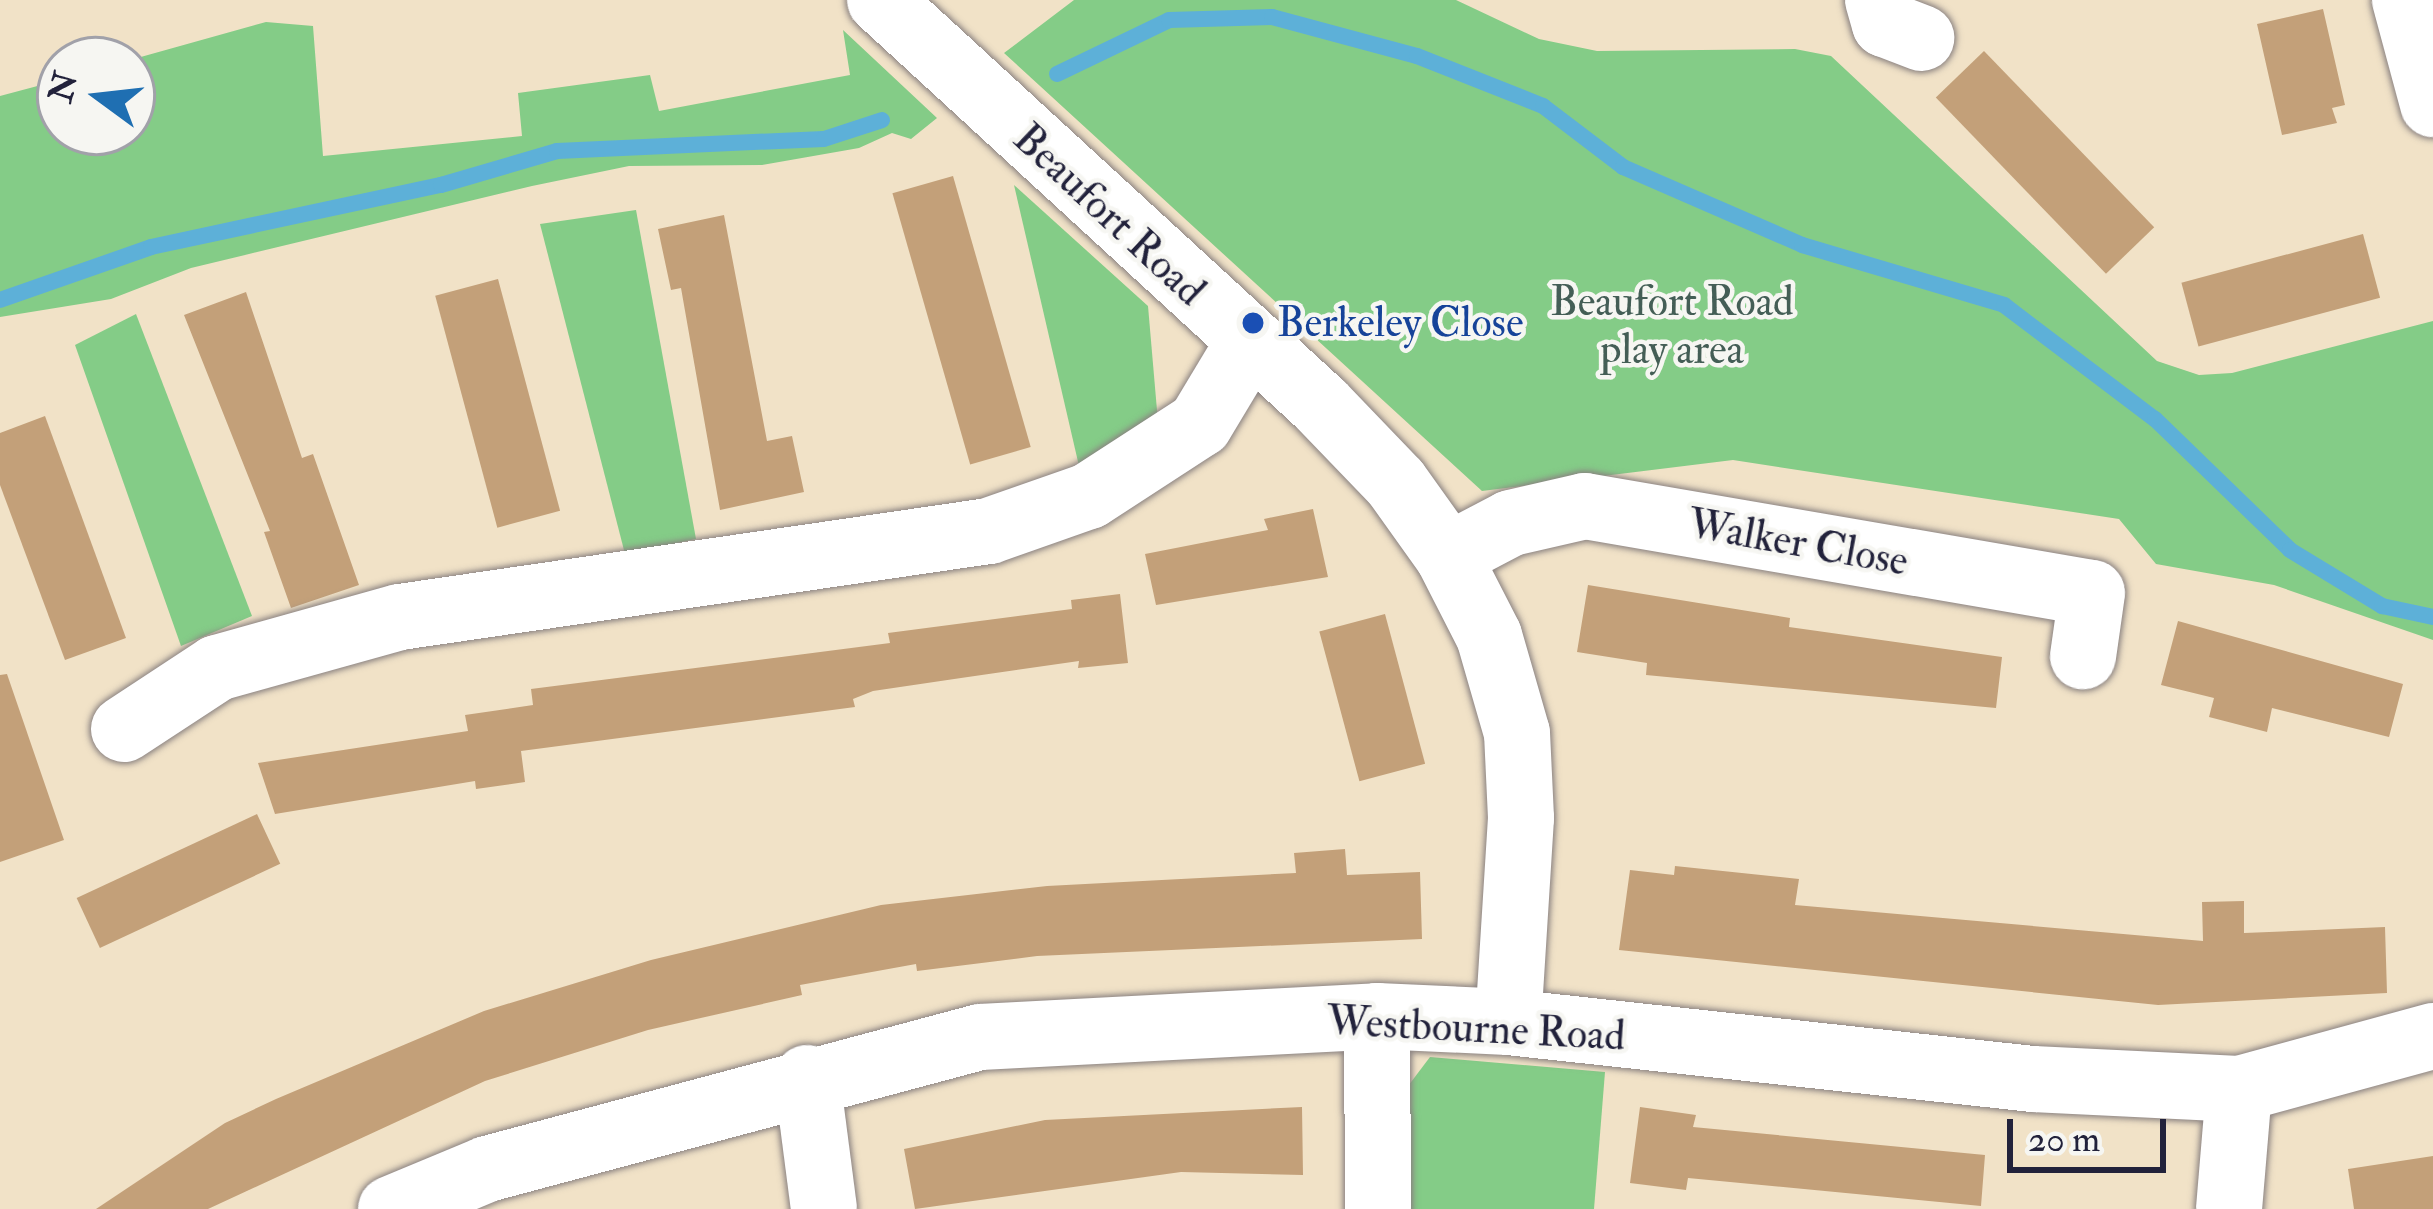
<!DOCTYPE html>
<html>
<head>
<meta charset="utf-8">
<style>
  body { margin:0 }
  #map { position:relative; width:2433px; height:1209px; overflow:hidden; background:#f1e2c7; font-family:"IM FELL Double Pica",serif }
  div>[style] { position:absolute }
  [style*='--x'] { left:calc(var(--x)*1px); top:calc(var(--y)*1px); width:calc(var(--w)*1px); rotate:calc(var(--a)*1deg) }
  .green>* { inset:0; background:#84cc87 }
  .stream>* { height:16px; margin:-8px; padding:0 8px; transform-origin:8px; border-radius:8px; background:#5db0d8 }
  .building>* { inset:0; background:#c3a079; transform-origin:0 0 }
  .roads { filter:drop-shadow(0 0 3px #8a8281) drop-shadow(0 0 3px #8a8281) }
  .minor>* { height:66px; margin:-33px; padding:0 33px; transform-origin:33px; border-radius:33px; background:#fff }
  .dots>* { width:33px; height:33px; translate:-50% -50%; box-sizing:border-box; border:6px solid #f6f6f2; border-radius:50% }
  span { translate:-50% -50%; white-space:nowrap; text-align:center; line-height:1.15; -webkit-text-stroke:9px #f6f6f2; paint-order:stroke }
  .street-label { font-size:42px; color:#22223b }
  .park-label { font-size:42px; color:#445e56 }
  .transit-label { font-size:42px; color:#164399 }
  .left { translate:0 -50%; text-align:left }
  .north { position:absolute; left:36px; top:36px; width:120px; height:120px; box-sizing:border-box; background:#f6f6f2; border:3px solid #a1a1a9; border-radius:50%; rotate:285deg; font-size:33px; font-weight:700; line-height:48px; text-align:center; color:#22223b }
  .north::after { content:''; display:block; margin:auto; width:42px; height:54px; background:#1f6fb2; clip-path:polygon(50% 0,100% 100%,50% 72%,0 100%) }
  .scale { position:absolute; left:2007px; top:1119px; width:159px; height:54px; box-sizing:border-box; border:6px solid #22223b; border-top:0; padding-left:15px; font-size:36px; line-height:42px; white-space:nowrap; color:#22223b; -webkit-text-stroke:9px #f6f6f2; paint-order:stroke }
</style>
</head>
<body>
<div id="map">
  <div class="green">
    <div style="clip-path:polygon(1074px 0,1456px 0,1539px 39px,1597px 51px,1795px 49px,1831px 56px,2157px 361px,2199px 375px,2232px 373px,2433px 321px,2433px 640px,2274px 585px,2156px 564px,2119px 519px,1733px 460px,1482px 491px,1004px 53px)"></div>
    <div style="clip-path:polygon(266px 22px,313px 26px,323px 156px,522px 136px,518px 93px,650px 75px,659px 111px,850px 75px,843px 30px,937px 118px,911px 139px,892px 133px,859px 148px,762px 165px,629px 166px,532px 186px,191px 268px,111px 299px,0 317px,0 96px,60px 80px,60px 132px,132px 132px,130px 60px)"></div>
    <div style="clip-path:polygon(1014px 185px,1148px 306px,1158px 422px,1079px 466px)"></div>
    <div style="clip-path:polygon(636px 210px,696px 539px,625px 554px,540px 224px)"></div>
    <div style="clip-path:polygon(136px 314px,252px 616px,181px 646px,75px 345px)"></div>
    <div style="clip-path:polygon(1430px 1057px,1605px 1072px,1594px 1209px,1405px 1209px,1402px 1094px)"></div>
  </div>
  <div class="stream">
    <div style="--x:1057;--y:74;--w:124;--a:-25.7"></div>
    <div style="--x:1169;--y:20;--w:103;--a:-1.7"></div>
    <div style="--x:1272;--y:17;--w:150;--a:15.1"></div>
    <div style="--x:1417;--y:56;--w:136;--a:21.6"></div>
    <div style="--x:1543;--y:106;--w:101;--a:37.3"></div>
    <div style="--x:1623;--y:167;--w:195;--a:23.5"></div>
    <div style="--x:1802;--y:245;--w:211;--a:16.5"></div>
    <div style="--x:2004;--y:305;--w:189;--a:37.1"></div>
    <div style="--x:2155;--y:419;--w:188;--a:44.1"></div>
    <div style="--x:2290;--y:550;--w:108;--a:31.3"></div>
    <div style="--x:2382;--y:606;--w:52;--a:12.2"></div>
    <div style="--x:0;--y:300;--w:160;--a:-19.3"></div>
    <div style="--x:151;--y:247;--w:297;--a:-12.1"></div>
    <div style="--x:441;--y:185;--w:121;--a:-16.3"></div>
    <div style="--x:557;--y:151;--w:267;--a:-2.6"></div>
    <div style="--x:824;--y:139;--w:61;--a:-18.1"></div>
  </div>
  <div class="building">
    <div style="clip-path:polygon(2323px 9px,2345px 105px,2332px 108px,2337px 123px,2282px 135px,2257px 24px)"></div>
    <div style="left:1984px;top:51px;width:245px;height:67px;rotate:46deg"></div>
    <div style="left:953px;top:176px;width:282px;height:63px;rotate:74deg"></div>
    <div style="clip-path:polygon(724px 215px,767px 441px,792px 436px,804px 492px,720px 510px,681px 288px,671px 290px,658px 229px)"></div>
    <div style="left:2363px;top:234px;width:66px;height:188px;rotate:75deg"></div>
    <div style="left:498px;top:279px;width:240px;height:65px;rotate:75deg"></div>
    <div style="clip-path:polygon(246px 292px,302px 458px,313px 454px,359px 585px,291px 608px,264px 532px,270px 531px,184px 315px)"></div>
    <div style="clip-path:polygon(45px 416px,126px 638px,65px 660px,0 485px,0 433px)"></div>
    <div style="clip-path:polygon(1313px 509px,1328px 577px,1156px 605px,1145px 554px,1268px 530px,1264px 519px)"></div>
    <div style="clip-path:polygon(1588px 585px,1790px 618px,1789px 627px,2002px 657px,1996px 708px,1646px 675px,1647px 663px,1577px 652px)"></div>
    <div style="clip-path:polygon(1120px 594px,1128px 663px,1078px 668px,1079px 661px,961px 678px,873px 691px,853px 699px,855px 707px,521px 751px,525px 782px,476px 789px,475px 781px,275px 814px,258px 763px,468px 731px,465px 715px,533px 705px,531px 689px,890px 643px,888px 633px,1072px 609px,1071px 600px)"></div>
    <div style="left:1385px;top:614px;width:155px;height:68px;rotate:75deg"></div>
    <div style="clip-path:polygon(2178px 621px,2403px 684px,2389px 737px,2272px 708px,2267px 732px,2209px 717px,2214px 698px,2161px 685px)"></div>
    <div style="clip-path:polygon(7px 674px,64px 840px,0 862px,0 675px)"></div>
    <div style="left:257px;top:814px;width:55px;height:199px;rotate:65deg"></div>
    <div style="clip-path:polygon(1345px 849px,1347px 875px,1420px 872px,1422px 939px,1037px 956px,917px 971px,916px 964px,800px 985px,802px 995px,648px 1030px,485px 1081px,208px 1209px,96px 1209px,225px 1123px,276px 1099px,484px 1011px,651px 960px,881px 905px,1047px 886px,1296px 873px,1294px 853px)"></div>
    <div style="clip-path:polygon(1675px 866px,1799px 879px,1795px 905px,2203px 941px,2202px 902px,2244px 901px,2244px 933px,2385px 927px,2387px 993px,2158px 1005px,1619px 950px,1630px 870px,1674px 875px)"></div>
    <div style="clip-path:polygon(1302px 1107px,1303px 1175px,1181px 1172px,915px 1209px,904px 1149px,1045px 1120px)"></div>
    <div style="clip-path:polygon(1640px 1107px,1696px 1115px,1693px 1127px,1985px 1155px,1981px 1206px,1688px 1178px,1686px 1190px,1630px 1183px)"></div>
    <div style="clip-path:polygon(2433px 1156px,2433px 1209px,2354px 1209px,2348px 1169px)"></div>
  </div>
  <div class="roads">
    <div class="minor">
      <div style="--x:880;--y:0;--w:599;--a:42.56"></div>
      <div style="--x:1321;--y:405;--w:108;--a:46.1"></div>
      <div style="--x:1396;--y:483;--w:90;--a:54.5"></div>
      <div style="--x:1448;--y:556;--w:90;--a:62.9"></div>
      <div style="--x:1489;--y:636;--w:101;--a:73.9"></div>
      <div style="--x:1517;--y:733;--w:85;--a:87.3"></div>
      <div style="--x:1521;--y:818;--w:204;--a:93.6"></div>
      <div style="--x:1878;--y:0;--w:25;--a:74"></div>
      <div style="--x:1885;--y:24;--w:39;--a:21"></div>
      <div style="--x:2405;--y:0;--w:108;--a:74.9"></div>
      <div style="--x:1448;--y:556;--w:71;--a:-27.6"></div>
      <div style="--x:1511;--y:523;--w:76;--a:-12.9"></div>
      <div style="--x:1585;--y:506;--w:514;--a:9.74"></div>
      <div style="--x:2092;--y:593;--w:64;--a:98.1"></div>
      <div style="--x:124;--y:729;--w:111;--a:-33.3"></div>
      <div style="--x:217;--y:668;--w:190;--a:-15.6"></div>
      <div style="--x:400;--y:617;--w:595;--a:-8.31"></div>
      <div style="--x:989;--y:531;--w:106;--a:-19.3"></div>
      <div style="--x:1089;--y:496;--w:132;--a:-33"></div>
      <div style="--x:1200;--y:424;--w:93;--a:-59"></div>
      <div style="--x:1377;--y:1016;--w:193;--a:89.7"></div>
      <div style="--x:807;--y:1078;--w:132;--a:82.6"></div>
      <div style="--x:391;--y:1209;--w:104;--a:-22.6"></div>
      <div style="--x:487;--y:1169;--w:510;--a:-14.99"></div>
      <div style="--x:980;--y:1037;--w:398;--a:-3"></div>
      <div style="--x:1377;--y:1016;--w:131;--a:2.6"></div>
      <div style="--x:1508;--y:1022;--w:528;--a:6.2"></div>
      <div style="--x:2033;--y:1079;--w:206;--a:2.8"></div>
      <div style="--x:2239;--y:1089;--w:201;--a:-15.3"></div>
      <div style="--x:2229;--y:1209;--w:120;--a:-85.2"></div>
    </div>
  </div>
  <div class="dots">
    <div style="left:1253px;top:323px;background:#1a4fb4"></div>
  </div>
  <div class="street-label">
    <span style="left:1109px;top:215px;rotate:43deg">Beaufort Road</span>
    <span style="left:1798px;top:543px;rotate:10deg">Walker Close</span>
    <span style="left:1476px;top:1029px;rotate:3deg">Westbourne Road</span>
  </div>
  <div class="park-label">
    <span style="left:1672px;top:326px">Beaufort Road<br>play area</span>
  </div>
  <div class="transit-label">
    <span class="left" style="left:1277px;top:323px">Berkeley Close</span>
  </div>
  <div class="north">N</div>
  <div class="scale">20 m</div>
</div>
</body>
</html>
